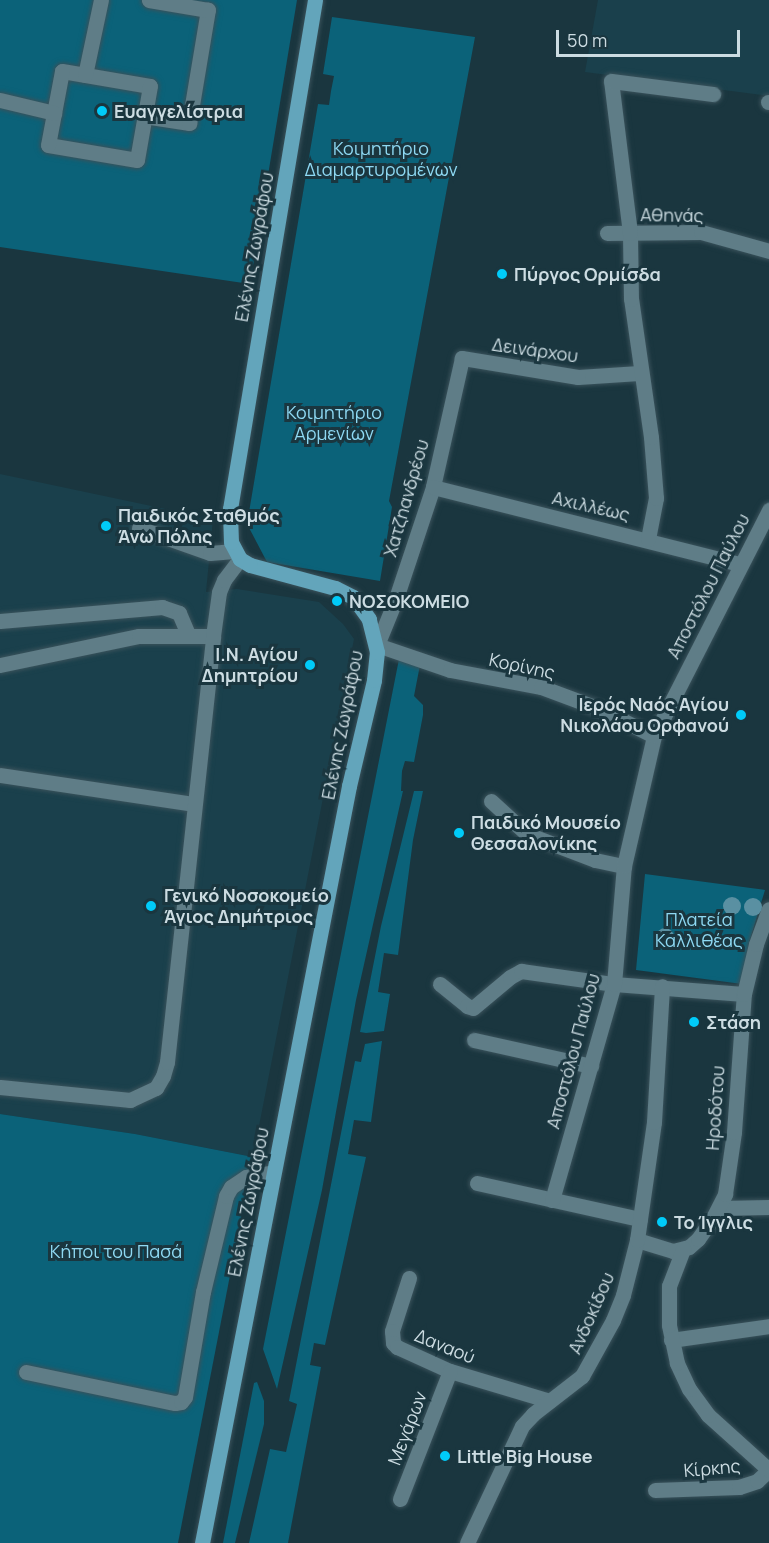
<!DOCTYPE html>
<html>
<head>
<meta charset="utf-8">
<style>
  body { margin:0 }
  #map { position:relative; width:769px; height:1543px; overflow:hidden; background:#1a363f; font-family:Manrope,sans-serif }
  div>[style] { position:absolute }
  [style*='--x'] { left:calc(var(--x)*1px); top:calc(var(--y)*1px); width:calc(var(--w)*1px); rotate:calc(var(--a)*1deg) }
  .built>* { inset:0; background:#1a404c }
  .green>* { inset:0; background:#0b6279 }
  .roads { filter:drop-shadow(0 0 2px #3a525b) drop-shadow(0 0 2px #3a525b) }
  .minor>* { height:15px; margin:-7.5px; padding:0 7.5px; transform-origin:7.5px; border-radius:7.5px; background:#5f7d87 }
  .major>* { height:15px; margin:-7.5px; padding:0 7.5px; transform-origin:7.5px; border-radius:7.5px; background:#63a5bb }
  .trees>* { width:18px; height:18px; margin:-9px; border-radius:50%; background:#5a90a2 }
  .dots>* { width:16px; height:16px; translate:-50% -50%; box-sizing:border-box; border:3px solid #1a363f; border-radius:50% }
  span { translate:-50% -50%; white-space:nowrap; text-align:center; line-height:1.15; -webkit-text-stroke:6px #1a363f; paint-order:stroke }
  .poi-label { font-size:18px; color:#ccdce2; font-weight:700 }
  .left { translate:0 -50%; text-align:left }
  .right { translate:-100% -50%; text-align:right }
  .park-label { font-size:18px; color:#8ed9f3 }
  .street-label { font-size:18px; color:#ccdce2 }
  .scale { position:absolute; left:556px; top:30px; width:184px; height:27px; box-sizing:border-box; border:3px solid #ccdce2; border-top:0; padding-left:8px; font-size:18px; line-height:21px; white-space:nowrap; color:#ccdce2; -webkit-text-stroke:4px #1a363f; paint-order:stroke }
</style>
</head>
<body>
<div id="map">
  <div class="built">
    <div style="clip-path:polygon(598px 0,769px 0,769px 96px,585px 72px)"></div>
    <div style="clip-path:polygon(0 474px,213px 519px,206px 592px,237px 589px,319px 602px,343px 624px,354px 639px,253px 1157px,135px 1134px,0 1114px)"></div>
  </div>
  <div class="green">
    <div style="clip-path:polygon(0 0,297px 0,250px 284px,0 247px)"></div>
    <div style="clip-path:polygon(332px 17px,475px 37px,389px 501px,392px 507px,380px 581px,267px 562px,247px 524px,318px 104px,329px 105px,331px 91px,334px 76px,323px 74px)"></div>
    <div style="clip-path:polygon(399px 659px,420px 665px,414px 696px,423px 705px,423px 715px,414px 762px,405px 761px,402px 771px,401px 791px,403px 791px,356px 1000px,322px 1190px,277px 1389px,263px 1349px)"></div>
    <div style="clip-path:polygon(414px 791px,423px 791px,413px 840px,398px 955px,384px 953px,378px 992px,390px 994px,384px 1031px,366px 1033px,360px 1032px,381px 926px)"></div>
    <div style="clip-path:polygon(645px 874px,765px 890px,749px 943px,742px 984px,636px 970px)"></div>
    <div style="clip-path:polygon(382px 1041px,371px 1122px,354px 1120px,348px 1154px,366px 1157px,325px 1345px,314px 1343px,310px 1365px,321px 1367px,288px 1543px,249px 1543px,270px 1449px,286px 1452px,297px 1404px,289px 1401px,355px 1061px,361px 1062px,365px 1044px)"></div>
    <div style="clip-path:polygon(0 1114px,135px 1134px,253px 1157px,178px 1543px,0 1543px)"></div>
    <div style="clip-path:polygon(257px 1382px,264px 1401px,264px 1424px,235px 1543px,223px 1543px,254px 1383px)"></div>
  </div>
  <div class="roads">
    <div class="minor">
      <div style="--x:62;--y:71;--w:89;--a:9.7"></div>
      <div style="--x:150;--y:86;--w:75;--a:100"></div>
      <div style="--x:137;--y:160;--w:90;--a:-170.4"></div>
      <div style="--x:48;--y:145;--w:75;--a:-79.3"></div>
      <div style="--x:85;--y:75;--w:77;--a:-78"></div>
      <div style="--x:0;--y:100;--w:56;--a:13.5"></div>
      <div style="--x:768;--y:102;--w:1;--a:0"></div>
      <div style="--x:144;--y:116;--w:46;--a:8.8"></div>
      <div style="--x:189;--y:123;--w:115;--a:-80.5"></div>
      <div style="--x:208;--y:10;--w:60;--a:-170.4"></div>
      <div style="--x:607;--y:233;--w:94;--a:-0.6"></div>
      <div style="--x:701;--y:232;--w:71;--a:15.6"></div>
      <div style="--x:639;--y:373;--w:61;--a:176.2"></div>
      <div style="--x:578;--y:377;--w:118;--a:-170.7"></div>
      <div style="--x:462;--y:358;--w:132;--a:102.7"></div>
      <div style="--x:433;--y:487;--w:120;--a:108.4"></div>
      <div style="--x:395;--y:601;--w:48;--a:112.2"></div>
      <div style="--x:377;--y:645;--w:77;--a:18.9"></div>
      <div style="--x:450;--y:670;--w:93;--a:10.6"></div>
      <div style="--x:541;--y:687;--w:63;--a:20.4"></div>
      <div style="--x:600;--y:709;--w:60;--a:26.6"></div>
      <div style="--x:433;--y:487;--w:317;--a:14.1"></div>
      <div style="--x:139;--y:528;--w:75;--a:19.4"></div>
      <div style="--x:210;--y:553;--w:24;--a:-5"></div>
      <div style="--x:648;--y:539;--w:42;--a:-79"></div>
      <div style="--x:656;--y:498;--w:61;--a:-94.7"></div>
      <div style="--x:651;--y:437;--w:139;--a:-98.2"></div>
      <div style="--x:631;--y:299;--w:66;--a:-90.9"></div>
      <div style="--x:630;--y:233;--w:153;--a:-97.1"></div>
      <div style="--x:611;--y:81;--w:103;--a:7.3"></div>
      <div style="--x:0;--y:621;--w:163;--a:-4.9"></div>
      <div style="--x:162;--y:607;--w:18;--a:19"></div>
      <div style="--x:179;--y:613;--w:25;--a:67"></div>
      <div style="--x:0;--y:665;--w:142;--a:-11.8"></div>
      <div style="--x:139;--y:636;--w:74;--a:0"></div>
      <div style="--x:0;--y:775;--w:196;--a:8.5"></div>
      <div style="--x:491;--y:801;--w:49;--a:42.5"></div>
      <div style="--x:527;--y:834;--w:73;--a:20.9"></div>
      <div style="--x:595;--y:860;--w:30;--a:12"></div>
      <div style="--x:440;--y:984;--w:35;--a:39"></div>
      <div style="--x:467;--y:1006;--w:6;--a:18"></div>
      <div style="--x:473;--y:1008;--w:48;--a:-40"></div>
      <div style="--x:510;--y:977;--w:13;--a:-29"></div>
      <div style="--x:521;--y:971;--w:94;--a:8"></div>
      <div style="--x:614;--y:984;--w:130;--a:4.4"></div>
      <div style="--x:474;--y:1040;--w:120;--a:12.5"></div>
      <div style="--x:0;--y:1087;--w:131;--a:5.7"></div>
      <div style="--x:130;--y:1100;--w:29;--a:-25"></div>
      <div style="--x:156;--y:1088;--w:14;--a:-60"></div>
      <div style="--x:163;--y:1076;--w:15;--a:-74"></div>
      <div style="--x:167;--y:1062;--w:428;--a:-83.8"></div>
      <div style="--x:213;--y:636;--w:44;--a:-82.2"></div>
      <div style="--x:219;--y:592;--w:13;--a:-67"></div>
      <div style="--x:224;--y:580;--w:26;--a:-53"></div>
      <div style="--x:477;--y:1183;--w:167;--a:12.5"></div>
      <div style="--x:552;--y:1200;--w:225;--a:-74"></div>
      <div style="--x:614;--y:984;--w:118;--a:-85.2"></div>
      <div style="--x:624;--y:866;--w:133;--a:-77"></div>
      <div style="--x:654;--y:736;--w:254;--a:-63"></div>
      <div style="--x:719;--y:1208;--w:50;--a:-1.1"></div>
      <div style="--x:637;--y:1240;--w:38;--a:17"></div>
      <div style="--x:673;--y:1251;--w:16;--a:-14"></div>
      <div style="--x:689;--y:1247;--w:12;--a:-42"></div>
      <div style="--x:698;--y:1239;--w:28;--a:-55"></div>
      <div style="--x:714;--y:1216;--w:25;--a:-63"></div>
      <div style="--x:725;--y:1194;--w:63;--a:-81.7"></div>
      <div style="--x:734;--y:1132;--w:138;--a:-85.9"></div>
      <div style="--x:744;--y:994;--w:51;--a:-76.5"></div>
      <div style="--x:756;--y:944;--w:37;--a:-70"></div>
      <div style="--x:409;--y:1278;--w:56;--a:107.8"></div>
      <div style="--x:392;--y:1331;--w:12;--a:85"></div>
      <div style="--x:393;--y:1343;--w:6;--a:45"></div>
      <div style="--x:397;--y:1347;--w:58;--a:24.4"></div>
      <div style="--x:450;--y:1371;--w:104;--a:16.7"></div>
      <div style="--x:671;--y:1340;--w:99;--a:-8.1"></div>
      <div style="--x:26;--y:1372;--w:152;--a:11.8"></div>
      <div style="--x:175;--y:1403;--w:6;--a:-9"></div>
      <div style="--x:181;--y:1402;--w:6;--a:-51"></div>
      <div style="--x:185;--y:1397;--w:107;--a:-80.3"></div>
      <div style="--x:203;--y:1292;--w:99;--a:-76.5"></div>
      <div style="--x:226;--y:1196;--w:10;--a:-61"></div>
      <div style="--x:231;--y:1187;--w:18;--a:-34"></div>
      <div style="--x:246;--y:1177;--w:27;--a:-10"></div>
      <div style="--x:655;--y:1490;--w:84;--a:-2"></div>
      <div style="--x:739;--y:1487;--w:19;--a:-18"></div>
      <div style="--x:757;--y:1481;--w:16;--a:-43"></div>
      <div style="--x:769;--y:1470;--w:82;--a:-138"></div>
      <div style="--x:708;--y:1415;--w:32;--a:-126"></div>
      <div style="--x:689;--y:1389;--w:29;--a:-115"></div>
      <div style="--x:677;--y:1363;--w:39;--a:-102"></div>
      <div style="--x:669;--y:1325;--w:39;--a:-90"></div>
      <div style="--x:669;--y:1286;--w:40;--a:-69"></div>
      <div style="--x:400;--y:1499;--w:137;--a:-68.7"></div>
      <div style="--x:467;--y:1543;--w:129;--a:-64.8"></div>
      <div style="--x:522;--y:1426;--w:16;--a:-47"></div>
      <div style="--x:533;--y:1414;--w:62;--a:-37.8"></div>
      <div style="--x:582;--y:1376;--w:64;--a:-61"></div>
      <div style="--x:613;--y:1320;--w:27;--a:-68"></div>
      <div style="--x:623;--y:1295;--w:57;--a:-75.7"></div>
      <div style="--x:637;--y:1240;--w:119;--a:-81.8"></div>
      <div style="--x:654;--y:1122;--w:136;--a:-86.6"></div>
    </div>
    <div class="major">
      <div style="--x:202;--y:1543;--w:771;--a:-79.01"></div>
      <div style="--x:349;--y:786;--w:109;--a:-76.7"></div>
      <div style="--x:374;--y:680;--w:28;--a:-84"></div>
      <div style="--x:377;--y:652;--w:34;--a:-104"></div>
      <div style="--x:369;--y:619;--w:27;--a:-126"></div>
      <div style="--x:353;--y:597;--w:20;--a:-153"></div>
      <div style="--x:335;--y:588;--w:88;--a:-164.9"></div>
      <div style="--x:250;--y:565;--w:12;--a:-149"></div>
      <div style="--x:240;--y:559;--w:19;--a:-118"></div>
      <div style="--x:231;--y:542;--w:33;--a:-92"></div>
      <div style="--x:230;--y:509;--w:516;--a:-80.52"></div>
    </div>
  </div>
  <div class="trees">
    <div style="left:732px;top:906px"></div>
    <div style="left:753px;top:907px"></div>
    <div style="left:665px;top:937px"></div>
  </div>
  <div class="dots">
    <div style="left:102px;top:111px;background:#00cbf9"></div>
    <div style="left:502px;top:274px;background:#00cbf9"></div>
    <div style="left:106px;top:526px;background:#00cbf9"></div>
    <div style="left:337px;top:601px;background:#00cbf9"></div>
    <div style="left:310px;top:665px;background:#00cbf9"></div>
    <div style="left:741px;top:715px;background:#00cbf9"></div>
    <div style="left:459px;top:833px;background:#00cbf9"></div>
    <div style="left:151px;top:906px;background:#00cbf9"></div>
    <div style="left:694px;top:1022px;background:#00cbf9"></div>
    <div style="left:662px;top:1222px;background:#00cbf9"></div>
    <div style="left:445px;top:1456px;background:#00cbf9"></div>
  </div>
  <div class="poi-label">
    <span class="left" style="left:114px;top:111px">Ευαγγελίστρια</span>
    <span class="left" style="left:514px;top:274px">Πύργος Ορμίσδα</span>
    <span class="left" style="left:118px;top:526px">Παιδικός Σταθμός<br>Άνω Πόλης</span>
    <span class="left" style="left:349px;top:601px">ΝΟΣΟΚΟΜΕΙΟ</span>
    <span class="right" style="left:298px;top:665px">Ι.Ν. Αγίου<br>Δημητρίου</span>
    <span class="right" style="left:729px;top:715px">Ιερός Ναός Αγίου<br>Νικολάου Ορφανού</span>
    <span class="left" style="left:471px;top:833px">Παιδικό Μουσείο<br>Θεσσαλονίκης</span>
    <span class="left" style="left:164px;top:906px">Γενικό Νοσοκομείο<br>Άγιος Δημήτριος</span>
    <span class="left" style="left:706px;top:1022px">Στάση</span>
    <span class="left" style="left:674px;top:1222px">Το Ίγγλις</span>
    <span class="left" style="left:457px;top:1456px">Little Big House</span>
  </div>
  <div class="park-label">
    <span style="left:381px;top:159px">Κοιμητήριο<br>Διαμαρτυρομένων</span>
    <span style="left:334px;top:423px">Κοιμητήριο<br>Αρμενίων</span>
    <span style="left:699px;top:930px">Πλατεία<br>Καλλιθέας</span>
    <span style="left:116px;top:1251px">Κήποι του Πασά</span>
  </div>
  <div class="street-label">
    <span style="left:672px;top:215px;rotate:1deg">Αθηνάς</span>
    <span style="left:254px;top:247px;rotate:-80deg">Ελένης Ζωγράφου</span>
    <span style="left:535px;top:350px;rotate:8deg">Δεινάρχου</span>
    <span style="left:406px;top:498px;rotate:-74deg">Χατζηανδρέου</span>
    <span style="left:591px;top:506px;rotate:13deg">Αχιλλέως</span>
    <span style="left:708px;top:586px;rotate:-63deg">Αποστόλου Παύλου</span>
    <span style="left:522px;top:666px;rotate:12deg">Κορίνης</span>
    <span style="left:342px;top:725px;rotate:-79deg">Ελένης Ζωγράφου</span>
    <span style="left:573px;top:1051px;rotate:-75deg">Αποστόλου Παύλου</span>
    <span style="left:715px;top:1108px;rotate:-86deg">Ηροδότου</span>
    <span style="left:248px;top:1202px;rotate:-79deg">Ελένης Ζωγράφου</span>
    <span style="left:591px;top:1313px;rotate:-66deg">Ανδοκίδου</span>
    <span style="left:445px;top:1346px;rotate:22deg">Δαναού</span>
    <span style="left:407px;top:1428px;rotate:-69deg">Μεγάρων</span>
    <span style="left:712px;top:1468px;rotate:-5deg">Κίρκης</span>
  </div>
  <div class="scale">50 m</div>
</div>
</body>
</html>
